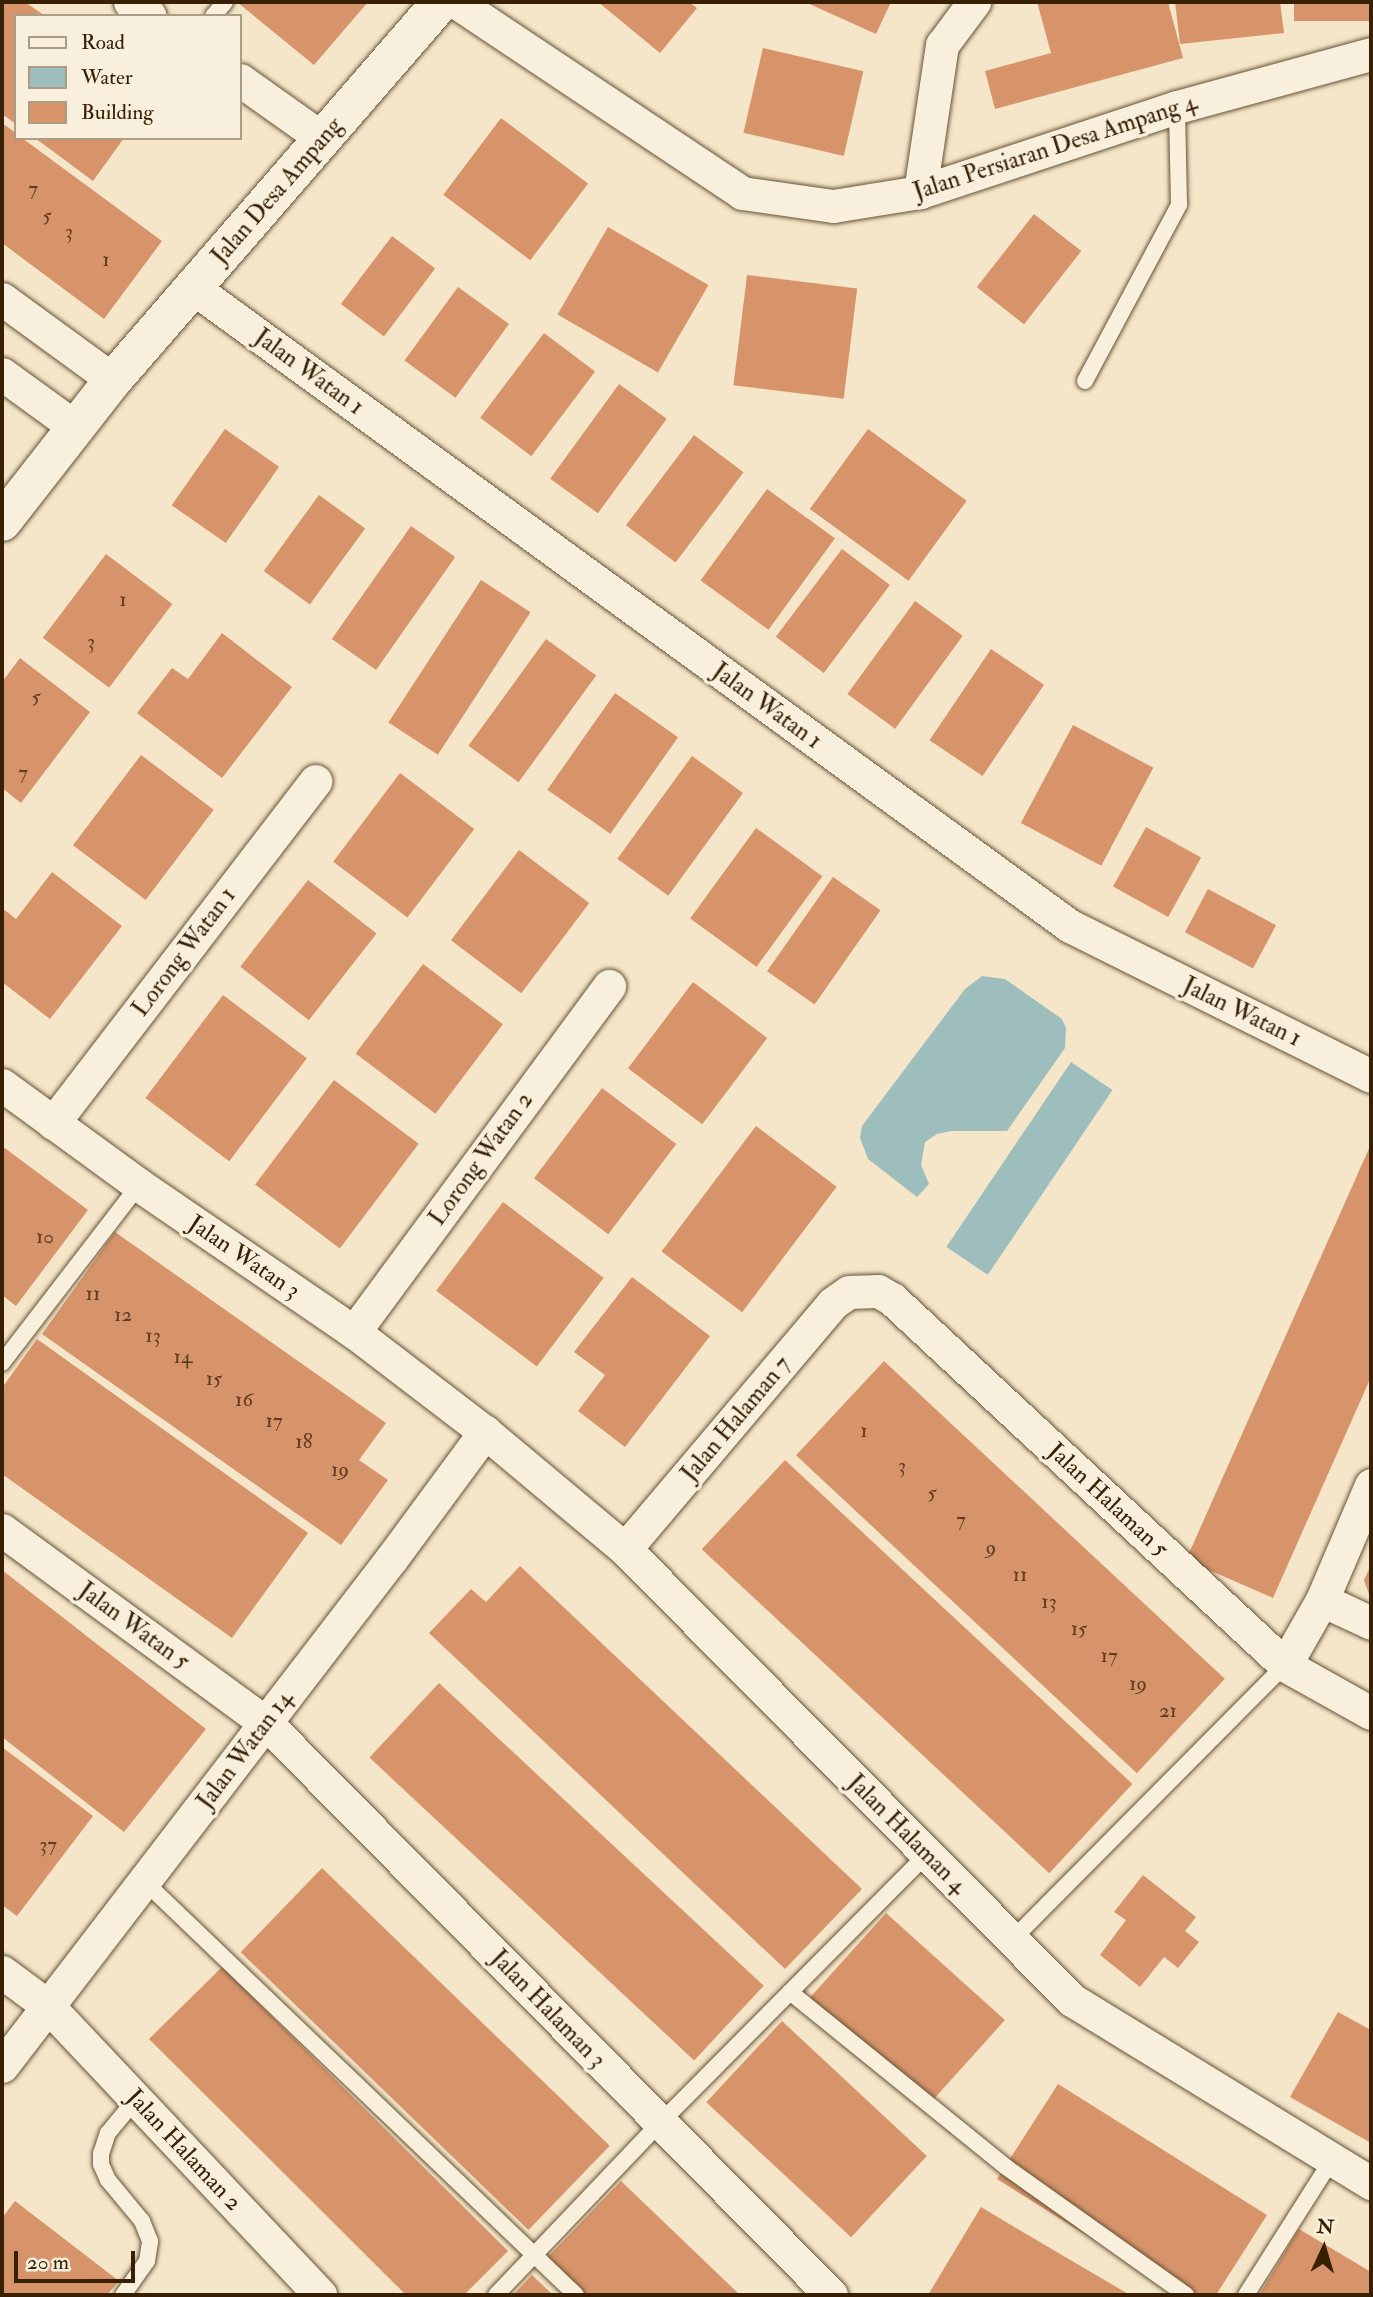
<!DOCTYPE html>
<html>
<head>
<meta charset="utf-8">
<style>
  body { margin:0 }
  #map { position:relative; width:1373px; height:2297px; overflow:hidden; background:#f5e6c9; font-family:"IM FELL Double Pica",serif }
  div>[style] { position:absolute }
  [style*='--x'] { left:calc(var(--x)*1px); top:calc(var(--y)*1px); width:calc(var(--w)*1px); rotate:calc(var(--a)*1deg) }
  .water>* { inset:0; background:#9ebebd; transform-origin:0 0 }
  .building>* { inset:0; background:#d7946b; transform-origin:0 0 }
  .roads { filter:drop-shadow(0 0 2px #665235) drop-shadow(0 0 2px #665235) }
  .service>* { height:16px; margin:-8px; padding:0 8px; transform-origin:8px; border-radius:8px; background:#f8efdc }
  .minor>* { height:33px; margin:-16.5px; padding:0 16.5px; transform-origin:16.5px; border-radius:16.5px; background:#f8efdc }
  .tertiary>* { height:38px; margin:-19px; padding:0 19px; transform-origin:19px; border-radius:19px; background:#f8efdc }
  span { translate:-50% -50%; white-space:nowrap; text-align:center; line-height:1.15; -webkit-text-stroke:7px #f8efdc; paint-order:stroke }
  .number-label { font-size:21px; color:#5f3d1e }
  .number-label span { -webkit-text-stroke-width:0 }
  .street-label { font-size:24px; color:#372004 }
  .frame { position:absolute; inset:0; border:4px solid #372004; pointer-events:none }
  .legend { position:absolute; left:14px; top:14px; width:228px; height:126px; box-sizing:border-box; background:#f8efdc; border:2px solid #ab9c86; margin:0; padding:9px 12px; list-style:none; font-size:21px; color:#372004 }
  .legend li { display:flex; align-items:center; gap:14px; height:35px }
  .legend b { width:35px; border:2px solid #ab9c86 }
  .north { position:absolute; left:1289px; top:2213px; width:70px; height:70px; -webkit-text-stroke:5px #f8efdc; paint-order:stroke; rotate:4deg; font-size:19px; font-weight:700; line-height:28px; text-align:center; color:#372004 }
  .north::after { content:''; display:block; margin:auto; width:24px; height:32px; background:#372004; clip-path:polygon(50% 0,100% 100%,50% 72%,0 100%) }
  .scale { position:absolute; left:14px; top:2251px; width:121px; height:32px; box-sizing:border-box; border:4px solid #372004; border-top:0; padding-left:9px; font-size:21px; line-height:24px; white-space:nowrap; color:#372004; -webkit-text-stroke:5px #f8efdc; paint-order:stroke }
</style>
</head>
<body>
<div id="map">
  <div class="water">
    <div style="clip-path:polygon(982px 976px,1005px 979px,1062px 1019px,1066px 1028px,1065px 1048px,1007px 1131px,951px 1131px,937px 1134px,925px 1142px,921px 1165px,929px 1184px,917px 1197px,868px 1159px,860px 1138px,862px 1126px,965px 989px)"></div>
    <div style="left:1071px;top:1062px;width:50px;height:223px;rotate:34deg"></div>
  </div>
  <div class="building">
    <div style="clip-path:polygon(2px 2px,25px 2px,45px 16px,16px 16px,16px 124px,2px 114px)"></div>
    <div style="clip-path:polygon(237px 2px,368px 2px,314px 65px)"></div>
    <div style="clip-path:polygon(598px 2px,689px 2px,697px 8px,660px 53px)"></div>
    <div style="clip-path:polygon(805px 2px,891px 2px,876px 34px)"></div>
    <div style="clip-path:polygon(1037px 2px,1168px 2px,1183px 58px,995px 109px,985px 71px,1051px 53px)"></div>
    <div style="clip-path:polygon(1175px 2px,1280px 2px,1284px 33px,1180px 44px)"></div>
    <div style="left:1294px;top:2px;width:77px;height:19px"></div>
    <div style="left:763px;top:48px;width:103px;height:87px;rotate:13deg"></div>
    <div style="left:501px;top:118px;width:109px;height:96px;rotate:37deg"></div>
    <div style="clip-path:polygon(2px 123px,16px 133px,16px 138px,22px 138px,162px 241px,104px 319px,2px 243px)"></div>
    <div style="clip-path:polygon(35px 138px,124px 138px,93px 181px)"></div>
    <div style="left:1034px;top:214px;width:60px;height:93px;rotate:38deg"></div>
    <div style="left:608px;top:227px;width:116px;height:101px;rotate:30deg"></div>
    <div style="left:392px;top:236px;width:54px;height:85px;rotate:37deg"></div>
    <div style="left:747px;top:275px;width:111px;height:111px;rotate:7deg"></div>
    <div style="left:458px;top:287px;width:63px;height:91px;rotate:36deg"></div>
    <div style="left:544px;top:333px;width:64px;height:106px;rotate:37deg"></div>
    <div style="left:619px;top:384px;width:59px;height:117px;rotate:36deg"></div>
    <div style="left:225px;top:429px;width:66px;height:93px;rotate:35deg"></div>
    <div style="left:868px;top:429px;width:122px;height:99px;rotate:36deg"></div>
    <div style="left:694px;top:435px;width:62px;height:113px;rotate:37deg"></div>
    <div style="left:767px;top:489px;width:84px;height:113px;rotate:36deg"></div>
    <div style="left:319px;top:495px;width:57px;height:94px;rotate:36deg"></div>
    <div style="left:411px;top:526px;width:54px;height:138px;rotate:35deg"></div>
    <div style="left:842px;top:549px;width:60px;height:110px;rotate:37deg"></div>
    <div style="left:106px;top:554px;width:83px;height:105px;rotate:37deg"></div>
    <div style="left:481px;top:580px;width:59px;height:170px;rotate:33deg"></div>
    <div style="left:915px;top:601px;width:59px;height:115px;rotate:36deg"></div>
    <div style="clip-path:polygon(222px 633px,292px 687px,222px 778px,137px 713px,172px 668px,188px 679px)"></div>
    <div style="left:546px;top:639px;width:62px;height:132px;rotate:36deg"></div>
    <div style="left:991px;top:649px;width:64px;height:110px;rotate:34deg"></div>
    <div style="clip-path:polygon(20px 658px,90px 712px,21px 803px,2px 788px,2px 682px)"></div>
    <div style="left:615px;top:693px;width:77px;height:118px;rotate:35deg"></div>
    <div style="left:1073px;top:725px;width:91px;height:111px;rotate:28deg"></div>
    <div style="left:141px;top:755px;width:91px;height:113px;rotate:37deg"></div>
    <div style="left:692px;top:756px;width:63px;height:127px;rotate:36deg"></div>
    <div style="left:400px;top:773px;width:93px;height:111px;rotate:37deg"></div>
    <div style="left:1146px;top:827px;width:63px;height:68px;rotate:29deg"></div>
    <div style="left:756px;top:828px;width:82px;height:112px;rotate:36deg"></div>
    <div style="left:519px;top:850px;width:88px;height:113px;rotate:37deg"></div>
    <div style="clip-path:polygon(52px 872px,122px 926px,50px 1019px,2px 982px,2px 908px,16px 919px)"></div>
    <div style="left:833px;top:877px;width:58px;height:115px;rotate:35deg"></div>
    <div style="left:308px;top:880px;width:87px;height:110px;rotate:38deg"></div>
    <div style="left:1208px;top:889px;width:77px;height:49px;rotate:28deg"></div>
    <div style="left:423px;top:964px;width:100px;height:112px;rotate:37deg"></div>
    <div style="left:693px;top:982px;width:93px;height:108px;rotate:37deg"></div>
    <div style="left:223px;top:995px;width:105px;height:129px;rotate:37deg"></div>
    <div style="left:334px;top:1080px;width:106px;height:131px;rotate:37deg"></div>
    <div style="left:602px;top:1088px;width:93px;height:113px;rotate:37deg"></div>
    <div style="left:756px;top:1126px;width:101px;height:157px;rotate:37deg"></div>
    <div style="clip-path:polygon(1371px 1144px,1371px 1377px,1273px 1598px,1186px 1560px)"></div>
    <div style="clip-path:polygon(2px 1146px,88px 1210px,16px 1306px,2px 1295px)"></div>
    <div style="left:503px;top:1202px;width:126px;height:111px;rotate:37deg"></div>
    <div style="clip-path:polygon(115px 1232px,386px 1423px,359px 1460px,388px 1480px,341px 1545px,42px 1334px)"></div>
    <div style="clip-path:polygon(632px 1277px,710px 1336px,625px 1447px,578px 1411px,605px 1375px,574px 1352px)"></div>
    <div style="clip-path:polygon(37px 1339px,308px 1533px,232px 1638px,2px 1474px,2px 1388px)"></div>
    <div style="left:884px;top:1361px;width:466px;height:129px;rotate:43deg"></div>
    <div style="left:785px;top:1460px;width:475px;height:122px;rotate:43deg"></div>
    <div style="clip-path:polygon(1371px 1565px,1371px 1600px,1364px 1580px)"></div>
    <div style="clip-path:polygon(520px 1566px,862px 1889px,785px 1969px,429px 1633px,471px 1589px,486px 1602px)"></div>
    <div style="clip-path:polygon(2px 1570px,206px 1729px,124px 1832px,2px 1737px)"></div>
    <div style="left:439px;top:1683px;width:444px;height:102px;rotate:43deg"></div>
    <div style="clip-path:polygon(2px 1747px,93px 1816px,17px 1916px,2px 1905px)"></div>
    <div style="left:322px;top:1868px;width:400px;height:117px;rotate:44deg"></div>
    <div style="clip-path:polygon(1143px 1875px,1196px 1917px,1185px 1931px,1199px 1942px,1178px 1968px,1164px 1957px,1140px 1987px,1100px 1955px,1126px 1920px,1114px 1912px)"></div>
    <div style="left:886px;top:1913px;width:160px;height:118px;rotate:42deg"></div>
    <div style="clip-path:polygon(222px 1967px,508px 2251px,464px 2295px,406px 2295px,149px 2039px)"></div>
    <div style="clip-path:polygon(1338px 2012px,1371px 2030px,1371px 2143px,1290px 2097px)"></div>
    <div style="left:782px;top:2021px;width:198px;height:111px;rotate:43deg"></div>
    <div style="clip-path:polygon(1058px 2084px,1267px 2215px,1216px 2295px,1182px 2295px,997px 2179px)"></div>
    <div style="clip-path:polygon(621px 2181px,740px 2295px,582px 2295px,545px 2260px)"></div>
    <div style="clip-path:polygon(15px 2201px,119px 2281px,107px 2295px,2px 2295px,2px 2218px)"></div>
    <div style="clip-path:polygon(981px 2207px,1016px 2228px,1130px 2295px,928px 2295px)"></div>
    <div style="clip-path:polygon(1299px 2229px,1371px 2272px,1371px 2295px,1259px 2295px)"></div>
    <div style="clip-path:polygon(532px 2275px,553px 2295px,513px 2295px)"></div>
  </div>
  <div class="roads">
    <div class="service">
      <div style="--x:213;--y:16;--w:18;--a:-49"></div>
      <div style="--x:1085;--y:381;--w:200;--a:-61.9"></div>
      <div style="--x:1179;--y:205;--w:98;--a:-91.2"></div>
      <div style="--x:2;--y:1363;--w:225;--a:-52.4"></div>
      <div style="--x:144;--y:1881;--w:598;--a:43.78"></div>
      <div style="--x:1012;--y:1940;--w:387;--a:-45.2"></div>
      <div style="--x:790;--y:1992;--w:278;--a:39"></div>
      <div style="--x:1006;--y:2167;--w:221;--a:35.4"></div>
      <div style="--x:123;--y:2295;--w:42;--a:-54.8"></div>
      <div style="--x:147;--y:2261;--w:20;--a:-81"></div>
      <div style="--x:150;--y:2241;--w:22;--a:-112"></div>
      <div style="--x:142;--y:2221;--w:53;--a:-129.7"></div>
      <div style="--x:108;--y:2180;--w:17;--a:-114"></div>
      <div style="--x:101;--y:2164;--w:10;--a:-90"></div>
      <div style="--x:101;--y:2154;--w:22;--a:-72"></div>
      <div style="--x:108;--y:2133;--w:44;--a:-50.5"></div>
      <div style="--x:496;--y:2295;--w:238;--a:-46.4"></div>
      <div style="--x:660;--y:2123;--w:379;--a:-45.2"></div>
      <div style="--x:1246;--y:2295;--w:162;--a:-57.6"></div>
    </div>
    <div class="minor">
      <div style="--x:130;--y:2;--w:24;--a:35"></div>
      <div style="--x:456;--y:2;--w:344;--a:33.7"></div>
      <div style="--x:742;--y:193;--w:92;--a:8.1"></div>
      <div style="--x:833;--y:206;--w:88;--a:-9.1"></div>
      <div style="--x:920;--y:192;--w:271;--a:-18.3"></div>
      <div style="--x:1177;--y:107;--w:201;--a:-15.3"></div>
      <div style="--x:240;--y:80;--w:102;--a:35.4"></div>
      <div style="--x:920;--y:192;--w:149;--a:-81.5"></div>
      <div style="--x:942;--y:45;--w:54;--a:-53.3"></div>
      <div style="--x:192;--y:287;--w:1086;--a:36.05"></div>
      <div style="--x:1070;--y:926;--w:336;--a:26.5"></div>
      <div style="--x:2;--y:299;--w:137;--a:36.1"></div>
      <div style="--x:2;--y:374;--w:90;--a:36"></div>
      <div style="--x:2;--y:1085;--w:170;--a:36.1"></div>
      <div style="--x:139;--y:1185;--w:260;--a:34.4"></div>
      <div style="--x:354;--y:1332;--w:165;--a:37.4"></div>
      <div style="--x:485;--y:1432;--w:182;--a:39.9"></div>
      <div style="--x:625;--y:1549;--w:635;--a:45.26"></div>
      <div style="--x:1072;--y:2000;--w:351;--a:31.5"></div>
      <div style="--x:53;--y:1123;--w:431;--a:-52.5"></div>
      <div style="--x:354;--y:1332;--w:430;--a:-53.6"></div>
      <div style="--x:2;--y:1530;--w:327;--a:36.2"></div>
      <div style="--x:266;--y:1723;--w:804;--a:45.35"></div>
      <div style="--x:625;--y:1549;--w:322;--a:-49.8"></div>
      <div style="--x:833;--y:1303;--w:19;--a:-35"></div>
      <div style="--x:849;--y:1292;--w:29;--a:-2"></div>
      <div style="--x:878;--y:1291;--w:16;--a:30"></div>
      <div style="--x:892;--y:1299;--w:537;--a:42.96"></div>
      <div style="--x:1285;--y:1665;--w:98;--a:29.2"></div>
      <div style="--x:1322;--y:1600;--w:54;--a:25.1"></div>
      <div style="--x:1285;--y:1665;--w:75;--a:-60.4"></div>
      <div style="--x:1322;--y:1600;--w:125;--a:-66.9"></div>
      <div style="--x:2;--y:1972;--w:57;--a:36.5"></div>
      <div style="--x:48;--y:2006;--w:397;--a:46.7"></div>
      <div style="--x:2;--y:2066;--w:640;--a:-52.49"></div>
      <div style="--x:392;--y:1558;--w:157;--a:-53.6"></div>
    </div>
    <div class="tertiary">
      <div style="--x:2;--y:522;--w:180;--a:-52"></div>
      <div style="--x:113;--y:380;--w:500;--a:-49.05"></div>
    </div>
  </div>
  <div class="number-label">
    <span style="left:33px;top:189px">7</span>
    <span style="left:47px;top:216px">5</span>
    <span style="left:69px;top:232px">3</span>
    <span style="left:106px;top:260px">1</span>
    <span style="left:123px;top:600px">1</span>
    <span style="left:91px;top:642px">3</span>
    <span style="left:36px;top:697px">5</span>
    <span style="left:23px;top:773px">7</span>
    <span style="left:45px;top:1237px">10</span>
    <span style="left:93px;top:1294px">11</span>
    <span style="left:123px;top:1315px">12</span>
    <span style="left:153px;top:1336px">13</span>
    <span style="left:183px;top:1357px">14</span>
    <span style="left:214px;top:1379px">15</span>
    <span style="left:244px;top:1400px">16</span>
    <span style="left:274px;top:1421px">17</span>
    <span style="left:864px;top:1431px">1</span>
    <span style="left:304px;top:1442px">18</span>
    <span style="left:902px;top:1466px">3</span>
    <span style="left:340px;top:1470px">19</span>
    <span style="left:932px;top:1493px">5</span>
    <span style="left:961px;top:1520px">7</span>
    <span style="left:991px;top:1548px">9</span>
    <span style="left:1020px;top:1575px">11</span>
    <span style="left:1049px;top:1602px">13</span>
    <span style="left:1079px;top:1629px">15</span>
    <span style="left:1109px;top:1656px">17</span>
    <span style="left:1138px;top:1684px">19</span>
    <span style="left:1168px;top:1711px">21</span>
    <span style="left:48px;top:1845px">37</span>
  </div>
  <div class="street-label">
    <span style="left:1055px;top:147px;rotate:-18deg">Jalan Persiaran Desa Ampang 4</span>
    <span style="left:277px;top:191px;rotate:-49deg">Jalan Desa Ampang</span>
    <span style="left:309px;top:372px;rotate:36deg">Jalan Watan 1</span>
    <span style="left:767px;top:706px;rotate:36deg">Jalan Watan 1</span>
    <span style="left:184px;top:952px;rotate:-53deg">Lorong Watan 1</span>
    <span style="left:1242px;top:1012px;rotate:26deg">Jalan Watan 1</span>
    <span style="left:481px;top:1159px;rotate:-54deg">Lorong Watan 2</span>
    <span style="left:244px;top:1257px;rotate:34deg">Jalan Watan 3</span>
    <span style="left:736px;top:1419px;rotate:-50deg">Jalan Halaman 7</span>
    <span style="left:1108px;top:1500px;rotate:43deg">Jalan Halaman 5</span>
    <span style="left:134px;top:1626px;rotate:36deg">Jalan Watan 5</span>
    <span style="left:245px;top:1750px;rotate:-53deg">Jalan Watan 14</span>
    <span style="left:907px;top:1834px;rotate:45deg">Jalan Halaman 4</span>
    <span style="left:548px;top:2009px;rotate:46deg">Jalan Halaman 3</span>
    <span style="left:184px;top:2150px;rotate:47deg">Jalan Halaman 2</span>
  </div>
  <div class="frame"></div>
  <ul class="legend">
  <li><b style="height:9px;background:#f8efdc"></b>Road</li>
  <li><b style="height:19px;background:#9ebebd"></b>Water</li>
  <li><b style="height:19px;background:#d7946b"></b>Building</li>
  </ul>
  <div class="north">N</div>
  <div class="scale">20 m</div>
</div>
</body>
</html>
